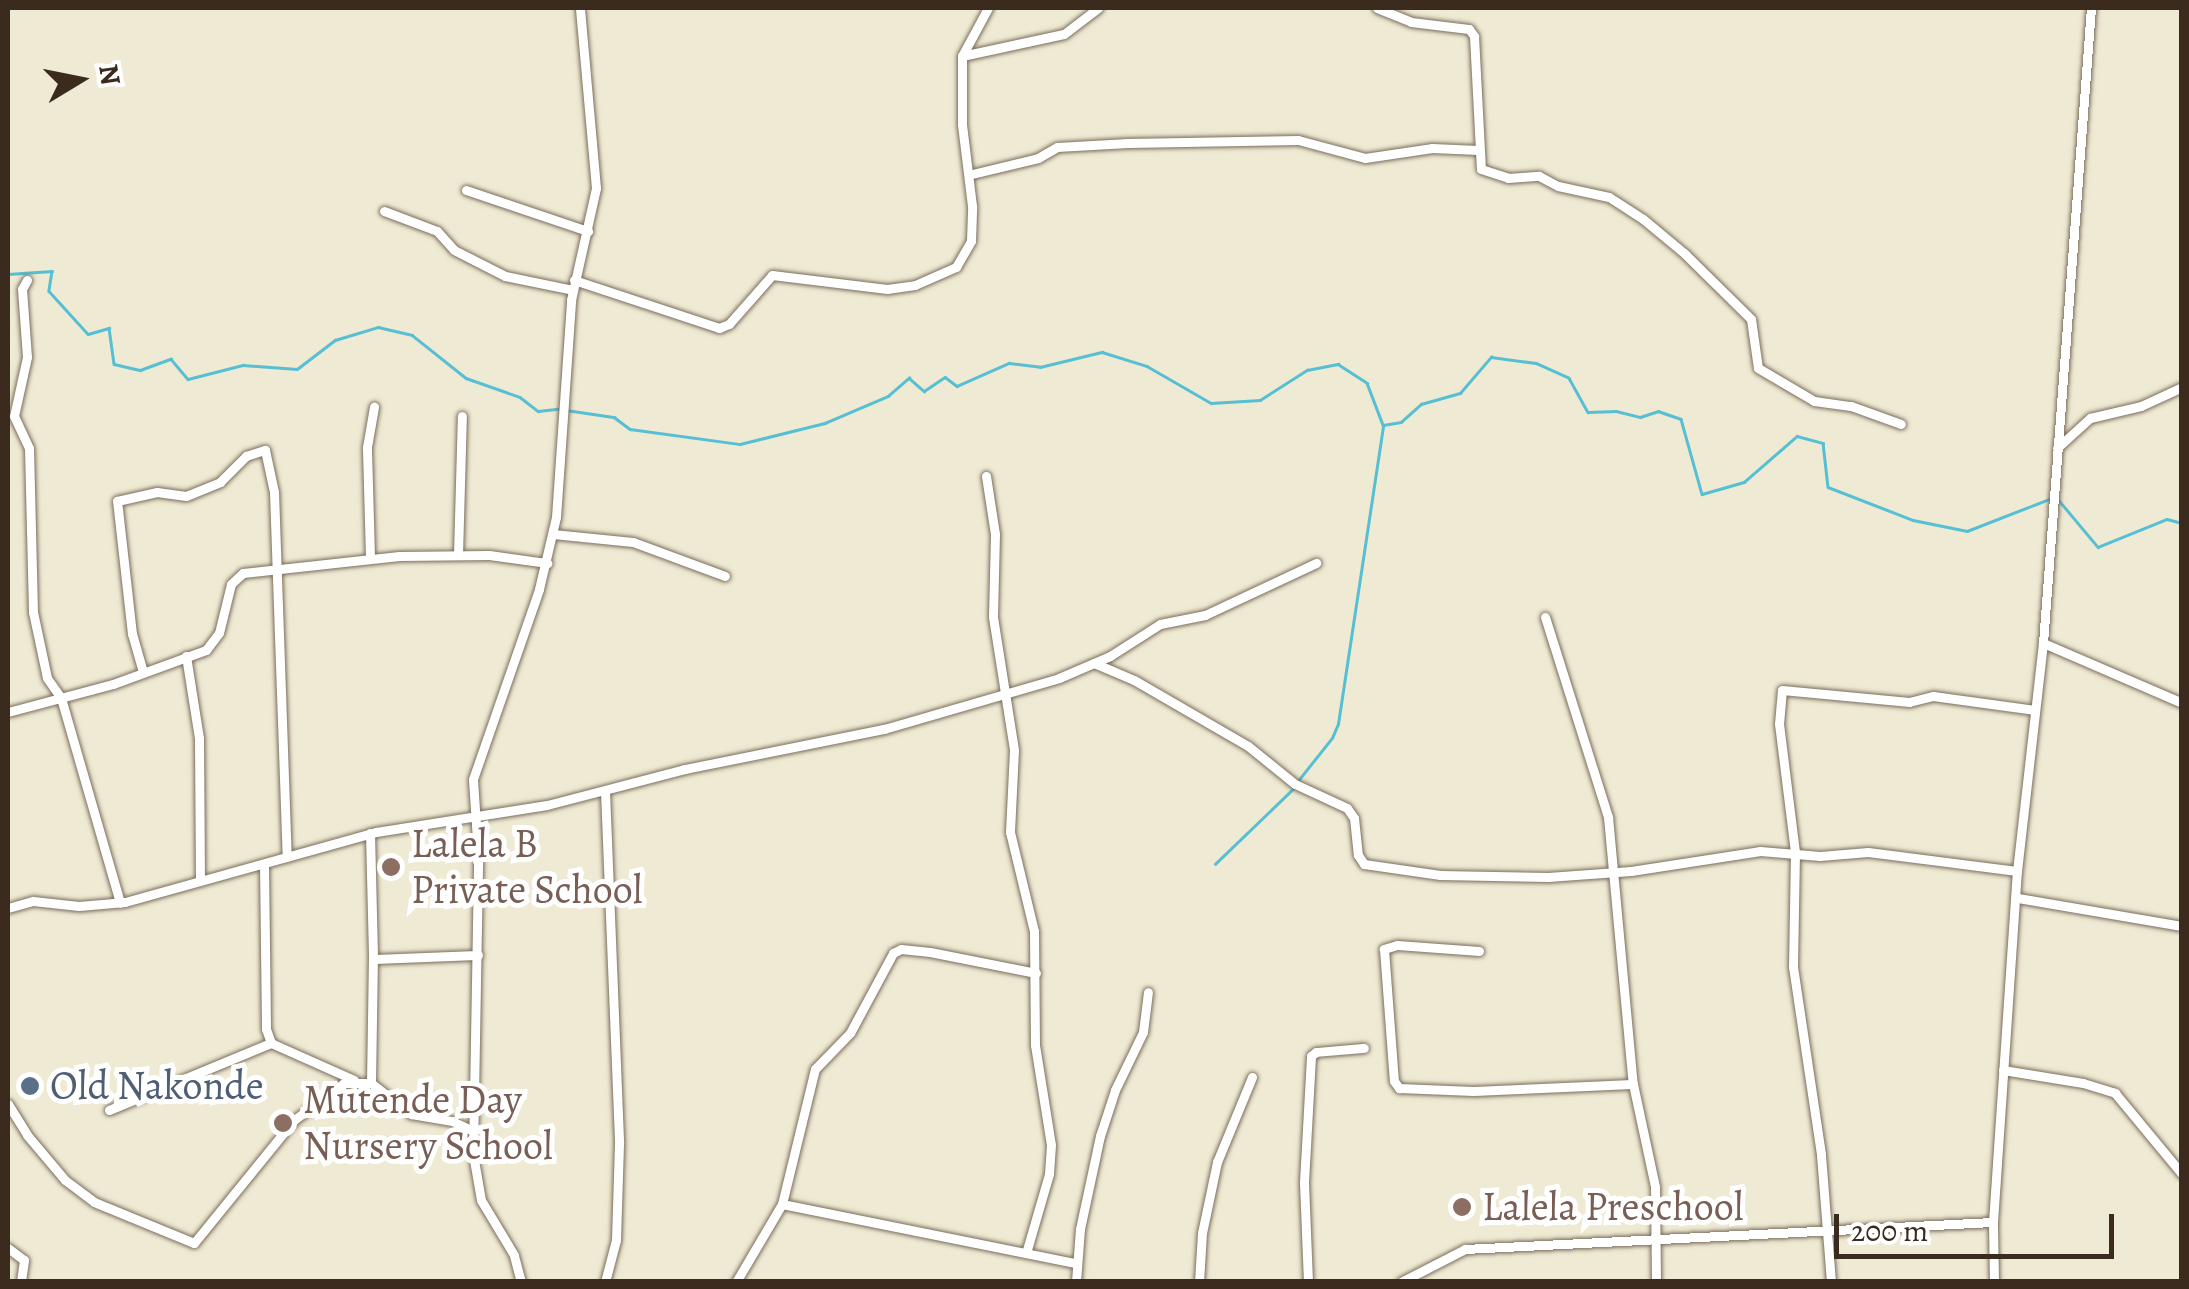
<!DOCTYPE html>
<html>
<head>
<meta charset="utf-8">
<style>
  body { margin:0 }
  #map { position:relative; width:2189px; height:1289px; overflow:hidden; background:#efead3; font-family:Alegreya,serif }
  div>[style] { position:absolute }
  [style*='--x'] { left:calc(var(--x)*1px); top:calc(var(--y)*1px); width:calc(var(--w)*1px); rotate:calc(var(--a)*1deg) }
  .stream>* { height:2.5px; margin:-1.25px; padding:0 1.25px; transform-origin:1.25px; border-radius:1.25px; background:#57bfd4 }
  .roads { filter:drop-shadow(0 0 2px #7a6d5d) drop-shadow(0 0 2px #7a6d5d) }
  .minor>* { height:9px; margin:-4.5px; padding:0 4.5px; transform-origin:4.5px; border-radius:4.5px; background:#fff }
  .dots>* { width:28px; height:28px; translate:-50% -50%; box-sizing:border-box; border:5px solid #fff; border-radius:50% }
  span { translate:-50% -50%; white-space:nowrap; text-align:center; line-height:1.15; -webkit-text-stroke:10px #fff; paint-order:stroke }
  .education-label { font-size:40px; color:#785e54 }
  .left { translate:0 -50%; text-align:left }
  .service-label { font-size:40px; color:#4e5e75 }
  .frame { position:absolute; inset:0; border:10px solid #3b2a1e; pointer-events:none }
  .north { position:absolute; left:30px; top:30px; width:100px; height:100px; -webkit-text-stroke:8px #fff; paint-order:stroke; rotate:80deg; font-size:28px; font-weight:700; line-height:40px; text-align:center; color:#3b2a1e }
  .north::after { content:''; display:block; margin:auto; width:35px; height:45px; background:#3b2a1e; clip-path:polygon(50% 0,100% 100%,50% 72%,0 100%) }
  .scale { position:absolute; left:1834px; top:1214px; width:280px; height:45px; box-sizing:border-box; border:5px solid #3b2a1e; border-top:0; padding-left:12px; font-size:30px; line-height:35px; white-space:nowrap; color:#3b2a1e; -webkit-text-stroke:8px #fff; paint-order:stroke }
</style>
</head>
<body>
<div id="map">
  <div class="stream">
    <div style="--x:8;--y:274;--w:44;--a:-3.9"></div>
    <div style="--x:52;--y:271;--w:20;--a:99"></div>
    <div style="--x:49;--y:291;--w:58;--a:47.8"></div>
    <div style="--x:88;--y:334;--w:22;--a:-16"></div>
    <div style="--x:109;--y:328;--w:36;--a:82"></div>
    <div style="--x:114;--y:364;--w:27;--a:13"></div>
    <div style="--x:140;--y:370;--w:33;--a:-20"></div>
    <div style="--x:171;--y:359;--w:26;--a:50"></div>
    <div style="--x:188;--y:379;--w:57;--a:-14.3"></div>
    <div style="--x:243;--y:365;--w:54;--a:4.2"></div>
    <div style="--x:297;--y:369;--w:48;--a:-37.3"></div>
    <div style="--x:335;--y:340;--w:45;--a:-16.8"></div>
    <div style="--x:378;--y:327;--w:35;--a:13"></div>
    <div style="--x:412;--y:335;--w:69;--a:38.5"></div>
    <div style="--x:466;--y:378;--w:57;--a:19.4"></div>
    <div style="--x:520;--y:397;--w:23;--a:38"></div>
    <div style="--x:538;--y:411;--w:20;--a:-6"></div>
    <div style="--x:566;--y:410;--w:49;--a:8.3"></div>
    <div style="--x:614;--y:417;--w:20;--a:37"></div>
    <div style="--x:630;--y:429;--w:111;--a:7.8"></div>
    <div style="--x:740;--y:444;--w:88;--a:-13.9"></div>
    <div style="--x:825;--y:423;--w:69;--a:-23.2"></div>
    <div style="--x:888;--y:396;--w:28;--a:-41"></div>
    <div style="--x:909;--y:378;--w:20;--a:41"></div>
    <div style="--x:924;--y:391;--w:25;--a:-34"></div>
    <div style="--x:945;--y:377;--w:15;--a:37"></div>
    <div style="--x:957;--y:386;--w:57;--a:-23.9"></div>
    <div style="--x:1009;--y:363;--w:31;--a:7"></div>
    <div style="--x:1040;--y:367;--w:64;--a:-13.6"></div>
    <div style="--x:1102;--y:352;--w:47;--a:17.3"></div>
    <div style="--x:1147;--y:366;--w:74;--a:30"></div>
    <div style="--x:1211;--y:403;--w:49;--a:-3.5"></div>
    <div style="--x:1260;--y:400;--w:56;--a:-32.6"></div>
    <div style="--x:1307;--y:370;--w:32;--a:-11"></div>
    <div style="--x:1338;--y:364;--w:35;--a:33"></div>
    <div style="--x:1367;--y:383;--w:45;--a:69.1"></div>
    <div style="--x:1383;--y:425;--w:18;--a:-9"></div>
    <div style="--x:1401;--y:422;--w:27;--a:-42"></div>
    <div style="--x:1421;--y:404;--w:41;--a:-15.8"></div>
    <div style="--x:1460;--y:393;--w:48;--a:-49.3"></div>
    <div style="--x:1491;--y:357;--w:45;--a:7.6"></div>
    <div style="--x:1536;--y:363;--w:36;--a:24"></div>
    <div style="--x:1569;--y:378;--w:39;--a:61"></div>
    <div style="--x:1588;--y:412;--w:28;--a:-2"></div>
    <div style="--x:1616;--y:411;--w:25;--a:14"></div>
    <div style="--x:1640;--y:417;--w:19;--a:-18"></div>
    <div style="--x:1658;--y:411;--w:24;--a:19"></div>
    <div style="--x:1681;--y:419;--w:78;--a:74.4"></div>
    <div style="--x:1702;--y:494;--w:44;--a:-15.9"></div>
    <div style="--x:1744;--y:482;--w:70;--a:-41"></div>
    <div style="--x:1797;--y:436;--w:27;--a:15"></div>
    <div style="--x:1823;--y:443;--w:44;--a:83.5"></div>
    <div style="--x:1828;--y:487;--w:91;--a:21.2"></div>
    <div style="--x:1913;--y:520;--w:55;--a:11.5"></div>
    <div style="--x:1967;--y:531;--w:88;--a:-21.3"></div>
    <div style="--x:2057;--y:498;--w:64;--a:50.1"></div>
    <div style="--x:2098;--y:547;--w:74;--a:-22.1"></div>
    <div style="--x:2167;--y:519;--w:16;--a:15"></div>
    <div style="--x:1297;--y:782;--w:56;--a:-51.5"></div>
    <div style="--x:1332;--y:738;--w:15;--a:-67"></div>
    <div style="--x:1338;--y:724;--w:302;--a:-81.4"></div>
    <div style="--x:1215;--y:864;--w:108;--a:-43.9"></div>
  </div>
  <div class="roads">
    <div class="minor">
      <div style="--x:1377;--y:8;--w:37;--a:22"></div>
      <div style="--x:1411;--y:22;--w:58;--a:6.9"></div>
      <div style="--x:1469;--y:29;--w:9;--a:54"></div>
      <div style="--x:1474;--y:36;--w:133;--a:87"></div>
      <div style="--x:1481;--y:169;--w:28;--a:18"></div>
      <div style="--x:1508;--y:178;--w:31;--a:-4"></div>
      <div style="--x:1539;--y:176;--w:21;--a:28"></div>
      <div style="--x:1558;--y:186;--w:52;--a:12.2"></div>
      <div style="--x:1609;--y:197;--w:40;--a:32.9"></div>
      <div style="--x:1643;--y:219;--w:53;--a:39.7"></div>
      <div style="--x:1684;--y:253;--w:94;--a:44.6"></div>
      <div style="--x:1751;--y:319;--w:49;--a:81.9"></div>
      <div style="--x:1758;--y:368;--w:65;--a:30.5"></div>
      <div style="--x:1814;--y:401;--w:37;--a:8"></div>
      <div style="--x:1851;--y:406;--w:53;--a:19.8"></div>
      <div style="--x:962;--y:56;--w:104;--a:-12.2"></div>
      <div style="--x:1064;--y:34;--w:43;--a:-37.4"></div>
      <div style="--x:972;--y:174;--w:68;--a:-13.6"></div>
      <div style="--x:1038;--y:158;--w:22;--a:-30"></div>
      <div style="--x:1057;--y:147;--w:71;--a:-3.2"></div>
      <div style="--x:1128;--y:143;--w:170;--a:-1"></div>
      <div style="--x:1298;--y:140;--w:69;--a:15"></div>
      <div style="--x:1365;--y:158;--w:68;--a:-8.5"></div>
      <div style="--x:1432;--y:148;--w:46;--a:2.5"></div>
      <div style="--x:466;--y:190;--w:129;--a:18.6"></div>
      <div style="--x:384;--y:211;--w:57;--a:20.7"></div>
      <div style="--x:437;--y:231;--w:25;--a:48"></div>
      <div style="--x:454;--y:250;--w:57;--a:27"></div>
      <div style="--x:505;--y:276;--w:69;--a:11.6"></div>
      <div style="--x:27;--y:280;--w:10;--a:119"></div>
      <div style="--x:22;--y:289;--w:68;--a:85.8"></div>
      <div style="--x:27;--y:357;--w:60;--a:102.4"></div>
      <div style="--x:14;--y:416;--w:35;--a:65"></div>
      <div style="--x:29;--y:448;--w:164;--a:88.6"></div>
      <div style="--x:33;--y:612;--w:67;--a:78"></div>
      <div style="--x:47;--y:678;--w:24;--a:55"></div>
      <div style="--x:61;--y:698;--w:213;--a:73.9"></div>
      <div style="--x:574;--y:280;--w:153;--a:18.3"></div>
      <div style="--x:719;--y:328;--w:11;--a:-22"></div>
      <div style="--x:729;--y:324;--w:65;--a:-48.7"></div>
      <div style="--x:772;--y:275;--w:116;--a:6.9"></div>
      <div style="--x:887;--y:289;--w:28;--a:-8"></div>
      <div style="--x:915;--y:285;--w:45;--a:-23.7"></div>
      <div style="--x:956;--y:267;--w:30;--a:-60"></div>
      <div style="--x:971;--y:241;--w:35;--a:-88"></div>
      <div style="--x:972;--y:206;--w:83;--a:-97"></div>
      <div style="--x:962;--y:124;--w:68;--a:-90"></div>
      <div style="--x:962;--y:56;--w:55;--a:-61.6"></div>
      <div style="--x:2057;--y:448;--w:45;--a:-42.3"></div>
      <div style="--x:2090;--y:418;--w:52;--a:-13.2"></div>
      <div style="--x:2141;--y:406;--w:45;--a:-24.9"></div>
      <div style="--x:986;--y:476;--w:59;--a:81.2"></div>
      <div style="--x:995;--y:534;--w:83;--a:91.4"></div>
      <div style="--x:993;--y:617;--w:135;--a:81"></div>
      <div style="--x:1014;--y:750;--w:82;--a:92.8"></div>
      <div style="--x:1010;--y:832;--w:102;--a:76.4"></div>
      <div style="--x:1034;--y:931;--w:114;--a:89.5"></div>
      <div style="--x:1035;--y:1045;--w:101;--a:80.9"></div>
      <div style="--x:1051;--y:1145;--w:29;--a:94"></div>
      <div style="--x:1049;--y:1174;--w:82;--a:106.2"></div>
      <div style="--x:553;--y:534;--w:80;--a:5.7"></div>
      <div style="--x:633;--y:542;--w:98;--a:20.3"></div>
      <div style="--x:458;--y:555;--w:139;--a:-88.4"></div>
      <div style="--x:370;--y:557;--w:110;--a:-91.6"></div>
      <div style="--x:367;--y:447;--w:41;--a:-80.1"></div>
      <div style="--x:1545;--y:617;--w:210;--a:72.5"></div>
      <div style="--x:1608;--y:817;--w:268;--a:84.7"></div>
      <div style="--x:1633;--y:1084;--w:105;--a:77.9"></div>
      <div style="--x:1655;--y:1187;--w:95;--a:89.4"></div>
      <div style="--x:2043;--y:643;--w:151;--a:23.3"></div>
      <div style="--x:186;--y:656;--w:83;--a:81"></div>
      <div style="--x:199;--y:738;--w:143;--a:89.6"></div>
      <div style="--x:1094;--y:663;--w:43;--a:23"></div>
      <div style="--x:1134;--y:680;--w:132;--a:30.1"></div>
      <div style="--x:1248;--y:746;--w:60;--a:39"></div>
      <div style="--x:1295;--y:784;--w:57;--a:24.8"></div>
      <div style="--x:1347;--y:808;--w:12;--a:55"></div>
      <div style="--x:1354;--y:818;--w:37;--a:84"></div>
      <div style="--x:1358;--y:855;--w:11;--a:56"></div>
      <div style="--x:1364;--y:864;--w:77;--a:8.2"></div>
      <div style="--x:1440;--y:875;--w:108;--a:1.1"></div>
      <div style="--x:1548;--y:877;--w:83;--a:-4.1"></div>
      <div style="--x:1631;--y:871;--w:131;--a:-8.8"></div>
      <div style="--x:1760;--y:851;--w:60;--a:4.8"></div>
      <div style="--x:1820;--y:856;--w:48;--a:-4.8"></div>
      <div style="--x:1868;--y:852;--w:150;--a:7.3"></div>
      <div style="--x:143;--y:672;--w:40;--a:-106"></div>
      <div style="--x:132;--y:634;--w:134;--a:-96.4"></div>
      <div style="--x:117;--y:501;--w:41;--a:-12.7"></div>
      <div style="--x:157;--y:492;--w:29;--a:8"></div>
      <div style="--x:186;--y:496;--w:37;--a:-22"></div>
      <div style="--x:220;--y:482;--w:37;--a:-45"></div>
      <div style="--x:246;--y:456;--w:20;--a:-18"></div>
      <div style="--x:265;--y:450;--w:43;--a:77.9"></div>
      <div style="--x:274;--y:492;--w:365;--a:88"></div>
      <div style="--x:8;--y:712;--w:109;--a:-14.9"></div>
      <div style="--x:113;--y:684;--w:99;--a:-20.1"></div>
      <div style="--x:206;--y:650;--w:21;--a:-53"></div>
      <div style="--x:219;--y:633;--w:50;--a:-76.2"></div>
      <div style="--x:231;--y:584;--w:16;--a:-43"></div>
      <div style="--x:243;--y:573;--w:157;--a:-6.2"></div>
      <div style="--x:399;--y:556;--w:90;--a:-0.6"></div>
      <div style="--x:489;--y:555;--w:59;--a:7.9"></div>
      <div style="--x:605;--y:791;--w:353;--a:87.7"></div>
      <div style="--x:619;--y:1144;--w:96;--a:91.8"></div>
      <div style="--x:616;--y:1240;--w:43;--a:104.7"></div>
      <div style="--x:370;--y:833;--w:126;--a:88.6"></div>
      <div style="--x:264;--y:864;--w:165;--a:89.3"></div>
      <div style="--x:266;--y:1029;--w:15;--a:70"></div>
      <div style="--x:271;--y:1043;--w:91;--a:24"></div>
      <div style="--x:2018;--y:898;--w:166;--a:9.7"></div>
      <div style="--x:8;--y:908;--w:26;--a:-16"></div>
      <div style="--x:33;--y:901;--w:46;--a:6.2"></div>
      <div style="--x:79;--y:906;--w:46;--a:-5"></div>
      <div style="--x:125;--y:902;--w:261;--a:-15.6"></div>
      <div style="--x:376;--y:832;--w:173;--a:-9"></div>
      <div style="--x:547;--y:805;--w:143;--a:-14.6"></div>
      <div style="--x:685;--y:769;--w:203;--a:-11.4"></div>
      <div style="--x:884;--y:729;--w:182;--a:-16.2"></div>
      <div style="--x:1059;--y:678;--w:56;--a:-23.3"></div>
      <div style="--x:1110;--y:656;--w:59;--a:-32.6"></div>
      <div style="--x:1160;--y:624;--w:46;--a:-11.3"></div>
      <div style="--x:1205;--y:615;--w:123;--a:-25.1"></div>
      <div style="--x:1479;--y:951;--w:82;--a:-175.8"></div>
      <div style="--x:1397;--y:945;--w:14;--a:163"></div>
      <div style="--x:1384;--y:949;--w:132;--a:85.7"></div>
      <div style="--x:1394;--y:1081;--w:9;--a:54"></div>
      <div style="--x:1399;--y:1088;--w:74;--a:2.3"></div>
      <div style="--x:1473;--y:1091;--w:160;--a:-2.5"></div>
      <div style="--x:2003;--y:1070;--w:81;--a:9.2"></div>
      <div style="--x:2083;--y:1083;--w:34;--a:17"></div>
      <div style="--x:2115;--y:1093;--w:105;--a:50.4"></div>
      <div style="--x:371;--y:1083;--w:124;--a:-89.1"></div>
      <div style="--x:373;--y:959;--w:105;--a:-2.2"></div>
      <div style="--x:8;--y:1104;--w:36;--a:58"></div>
      <div style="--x:27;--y:1135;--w:59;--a:49.8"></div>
      <div style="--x:65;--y:1180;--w:36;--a:37"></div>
      <div style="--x:94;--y:1202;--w:108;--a:22.3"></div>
      <div style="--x:194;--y:1243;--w:159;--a:-50.9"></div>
      <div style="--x:294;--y:1120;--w:62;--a:-36.5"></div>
      <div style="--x:344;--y:1083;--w:27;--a:0"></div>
      <div style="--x:371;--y:1083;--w:51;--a:37.8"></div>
      <div style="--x:411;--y:1114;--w:42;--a:9.7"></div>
      <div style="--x:452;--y:1121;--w:23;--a:25"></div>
      <div style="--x:109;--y:1110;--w:175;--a:-22.5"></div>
      <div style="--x:782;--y:1204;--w:298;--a:11.4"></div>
      <div style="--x:8;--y:1248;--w:20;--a:37"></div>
      <div style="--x:24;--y:1260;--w:22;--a:98"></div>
      <div style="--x:521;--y:1282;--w:28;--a:-105"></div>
      <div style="--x:514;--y:1255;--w:64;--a:-121"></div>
      <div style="--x:481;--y:1200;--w:47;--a:-99.9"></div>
      <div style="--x:473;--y:1154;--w:299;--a:-89"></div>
      <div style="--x:478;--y:855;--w:76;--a:-93.8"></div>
      <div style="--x:473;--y:779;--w:201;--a:-70.8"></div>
      <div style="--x:539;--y:589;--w:74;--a:-76.7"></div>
      <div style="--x:556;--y:517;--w:218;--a:-86"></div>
      <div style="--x:571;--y:300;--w:115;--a:-77.4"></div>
      <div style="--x:596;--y:188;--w:181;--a:-95.1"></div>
      <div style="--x:736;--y:1282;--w:91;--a:-59.5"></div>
      <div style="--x:782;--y:1204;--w:139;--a:-76.3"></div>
      <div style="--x:815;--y:1069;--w:50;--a:-45.8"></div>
      <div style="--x:850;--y:1033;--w:91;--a:-61.7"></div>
      <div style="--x:893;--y:953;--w:9;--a:-27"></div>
      <div style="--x:901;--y:949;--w:29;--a:6"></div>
      <div style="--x:930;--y:952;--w:108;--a:11.2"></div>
      <div style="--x:1076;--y:1282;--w:53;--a:-85.7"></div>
      <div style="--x:1080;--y:1229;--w:95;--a:-77.9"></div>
      <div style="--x:1100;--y:1136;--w:48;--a:-71.9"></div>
      <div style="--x:1115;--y:1090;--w:64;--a:-64.2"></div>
      <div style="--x:1143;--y:1032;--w:40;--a:-82.9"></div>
      <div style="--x:1199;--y:1282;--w:49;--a:-86.5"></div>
      <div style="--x:1202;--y:1233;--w:73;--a:-78.1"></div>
      <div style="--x:1217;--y:1162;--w:92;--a:-67.6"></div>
      <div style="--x:1308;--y:1282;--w:100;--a:-92.3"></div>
      <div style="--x:1304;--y:1182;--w:126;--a:-86.8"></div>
      <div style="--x:1311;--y:1056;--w:6;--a:-39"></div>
      <div style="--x:1316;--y:1052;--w:48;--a:-4.8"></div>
      <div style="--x:1401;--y:1282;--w:72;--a:-27.3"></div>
      <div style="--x:1465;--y:1249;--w:529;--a:-2.93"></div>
      <div style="--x:1831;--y:1282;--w:128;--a:-94.5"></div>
      <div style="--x:1821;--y:1154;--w:189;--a:-98.5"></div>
      <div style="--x:1793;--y:967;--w:115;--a:-89"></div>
      <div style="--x:1795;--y:852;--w:129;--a:-97.1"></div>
      <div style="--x:1779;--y:724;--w:34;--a:-85"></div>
      <div style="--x:1782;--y:690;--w:128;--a:5.4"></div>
      <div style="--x:1909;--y:702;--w:25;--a:-14"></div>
      <div style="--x:1933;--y:696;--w:103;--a:7.8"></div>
      <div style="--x:1994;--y:1282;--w:60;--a:-91"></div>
      <div style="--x:1993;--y:1222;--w:352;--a:-86.1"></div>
      <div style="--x:2017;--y:871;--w:229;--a:-83.5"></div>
      <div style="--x:2043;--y:643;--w:637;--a:-85.68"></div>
    </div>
  </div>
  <div class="dots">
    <div style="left:391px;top:867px;background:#8d6e63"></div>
    <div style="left:30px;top:1086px;background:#5c6f8a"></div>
    <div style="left:283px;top:1123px;background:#8d6e63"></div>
    <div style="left:1462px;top:1207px;background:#8d6e63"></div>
  </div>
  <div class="education-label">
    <span class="left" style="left:411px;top:867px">Lalela B<br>Private School</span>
    <span class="left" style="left:303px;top:1123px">Mutende Day<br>Nursery School</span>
    <span class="left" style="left:1482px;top:1207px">Lalela Preschool</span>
  </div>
  <div class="service-label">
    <span class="left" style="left:50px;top:1086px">Old Nakonde</span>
  </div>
  <div class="frame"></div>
  <div class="north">N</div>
  <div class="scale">200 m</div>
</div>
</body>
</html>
